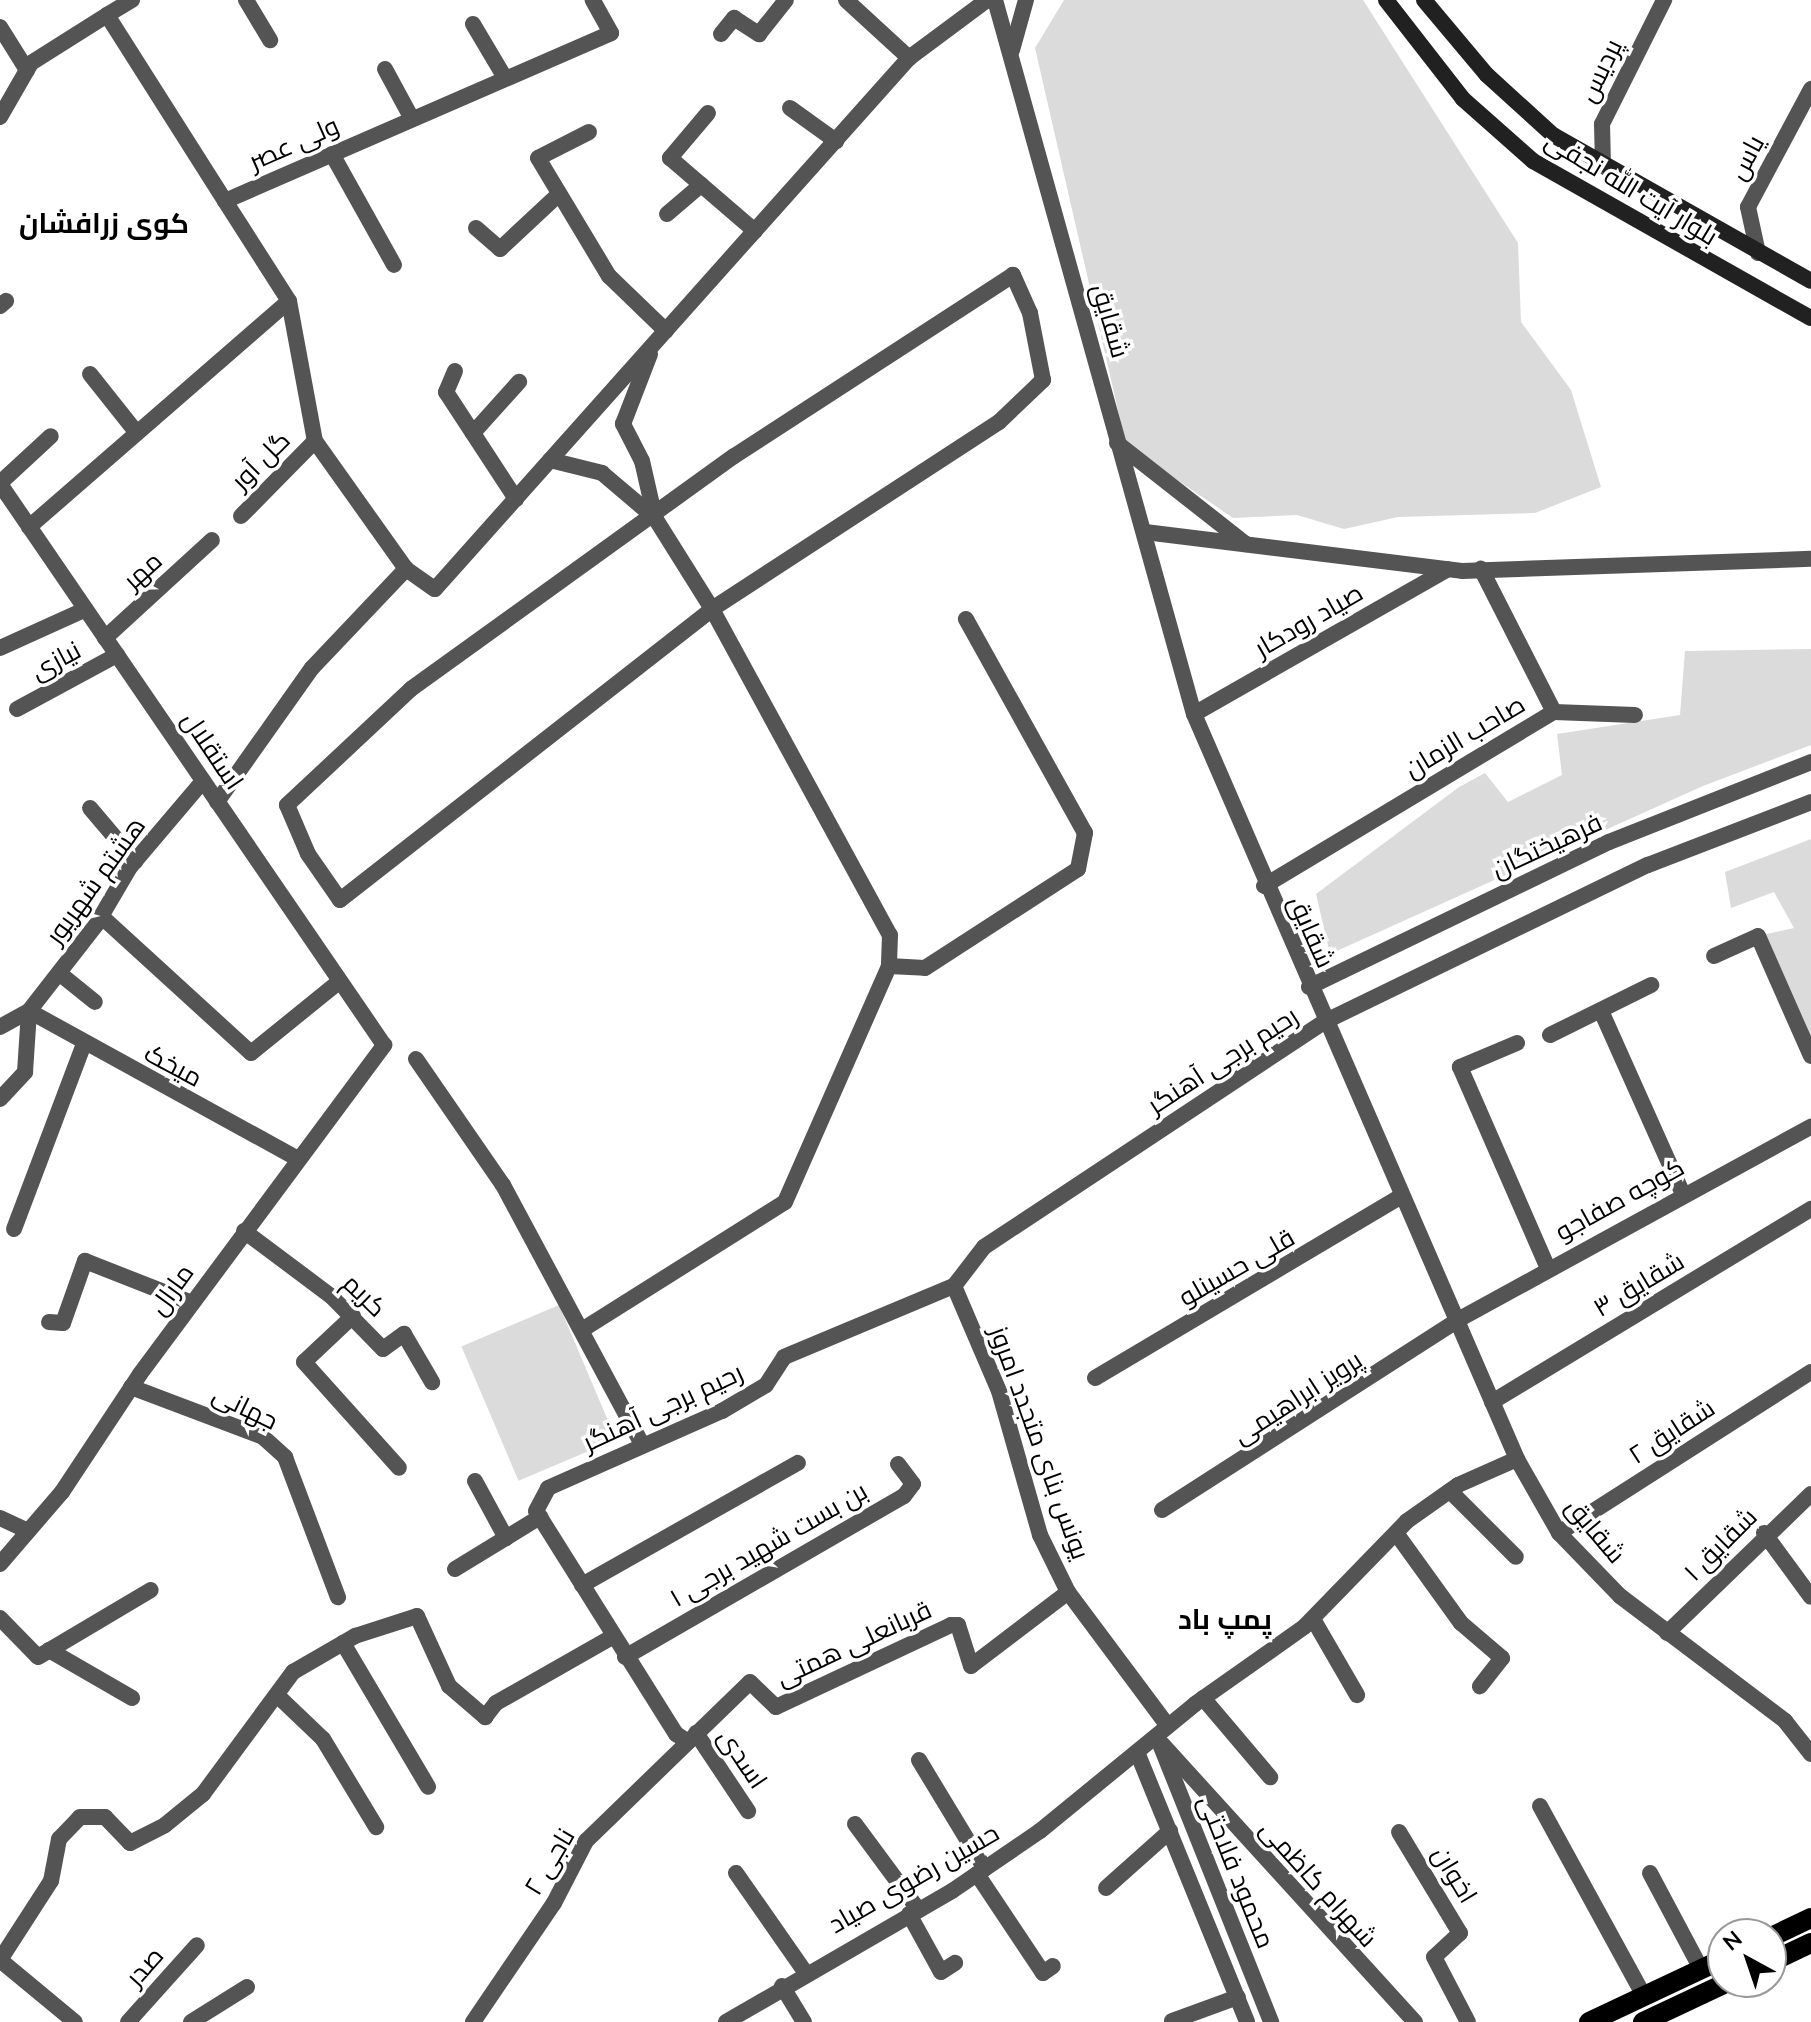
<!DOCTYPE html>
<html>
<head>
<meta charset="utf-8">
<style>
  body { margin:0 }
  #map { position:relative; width:1811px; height:2022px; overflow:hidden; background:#fff; font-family:"Nunito Sans",Cairo,sans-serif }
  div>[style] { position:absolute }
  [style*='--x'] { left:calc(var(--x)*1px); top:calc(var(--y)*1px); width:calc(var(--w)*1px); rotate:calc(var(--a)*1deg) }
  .green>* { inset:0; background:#dbdbdb; transform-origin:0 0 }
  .minor>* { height:16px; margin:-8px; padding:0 8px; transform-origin:8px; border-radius:8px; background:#545454 }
  .tertiary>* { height:16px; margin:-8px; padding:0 8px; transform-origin:8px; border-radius:8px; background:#545454 }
  .secondary>* { height:16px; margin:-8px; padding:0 8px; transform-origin:8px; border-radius:8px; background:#212121 }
  .primary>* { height:20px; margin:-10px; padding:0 10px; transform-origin:10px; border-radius:10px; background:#000 }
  span { translate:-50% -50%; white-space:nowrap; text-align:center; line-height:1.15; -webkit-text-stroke:7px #fff; paint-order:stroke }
  .street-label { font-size:26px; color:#000 }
  .neighbourhood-label { font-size:28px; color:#000; font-weight:700 }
  .north { position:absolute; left:1707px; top:1918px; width:80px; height:80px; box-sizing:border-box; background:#fff; border:2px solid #999; border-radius:50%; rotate:320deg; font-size:22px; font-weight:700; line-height:32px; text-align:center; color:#000 }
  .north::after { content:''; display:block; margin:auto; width:28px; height:36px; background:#000; clip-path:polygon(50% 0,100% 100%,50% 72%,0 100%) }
</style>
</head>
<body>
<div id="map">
  <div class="green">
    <div style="clip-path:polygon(1064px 0,1363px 0,1518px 243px,1521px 322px,1571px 390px,1601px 487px,1535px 513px,1398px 517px,1344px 529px,1297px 515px,1233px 518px,1126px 445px,1035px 48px)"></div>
    <div style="clip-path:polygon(1811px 649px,1811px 745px,1703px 786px,1330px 954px,1316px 894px,1459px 787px,1485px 773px,1508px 802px,1562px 775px,1557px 734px,1680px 715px,1685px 651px)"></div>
    <div style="clip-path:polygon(1811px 839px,1811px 1056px,1758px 936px,1794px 928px,1774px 892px,1731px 908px,1725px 872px)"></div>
    <div style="left:559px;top:1305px;width:146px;height:106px;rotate:67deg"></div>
  </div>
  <div class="minor">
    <div style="--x:132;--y:0;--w:29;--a:149"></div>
    <div style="--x:107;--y:15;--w:220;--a:57.6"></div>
    <div style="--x:225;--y:201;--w:421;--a:-23.5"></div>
    <div style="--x:611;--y:33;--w:38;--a:-119"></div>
    <div style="--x:246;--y:0;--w:47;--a:59"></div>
    <div style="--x:846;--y:0;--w:86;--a:42.6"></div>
    <div style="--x:473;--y:24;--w:63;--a:59.3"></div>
    <div style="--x:0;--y:27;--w:51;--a:57.9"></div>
    <div style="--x:721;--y:34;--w:21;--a:-51"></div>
    <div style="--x:734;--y:18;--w:30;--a:33"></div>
    <div style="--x:759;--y:34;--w:43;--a:-51.5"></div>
    <div style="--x:385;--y:69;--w:57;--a:61.6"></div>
    <div style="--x:790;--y:108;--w:57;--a:35.7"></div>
    <div style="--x:708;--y:113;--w:59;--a:130.2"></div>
    <div style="--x:670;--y:158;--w:112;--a:40.7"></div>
    <div style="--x:0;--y:117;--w:62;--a:-60.1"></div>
    <div style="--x:31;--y:63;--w:90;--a:-32.3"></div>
    <div style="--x:589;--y:132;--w:57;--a:153"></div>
    <div style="--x:538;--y:158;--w:138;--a:59"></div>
    <div style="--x:609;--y:276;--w:79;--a:44"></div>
    <div style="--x:332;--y:154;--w:127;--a:60.8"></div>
    <div style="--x:1603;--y:167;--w:43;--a:-91.3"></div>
    <div style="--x:1602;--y:124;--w:139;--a:-63.4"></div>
    <div style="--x:225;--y:201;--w:119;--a:57.4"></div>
    <div style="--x:289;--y:301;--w:142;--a:79.5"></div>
    <div style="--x:315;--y:441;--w:157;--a:54.6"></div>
    <div style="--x:667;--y:214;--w:45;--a:-40.5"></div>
    <div style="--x:476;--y:228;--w:32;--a:41"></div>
    <div style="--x:500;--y:249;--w:79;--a:-43"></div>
    <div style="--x:1758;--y:253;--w:47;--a:-102.3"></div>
    <div style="--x:1748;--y:207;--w:134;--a:-61.9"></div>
    <div style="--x:0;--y:306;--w:8;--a:-40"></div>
    <div style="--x:455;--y:371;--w:23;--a:113"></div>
    <div style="--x:446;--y:392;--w:128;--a:56.8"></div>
    <div style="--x:90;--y:374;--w:75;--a:51.5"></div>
    <div style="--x:473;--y:433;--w:69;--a:-48"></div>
    <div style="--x:1117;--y:443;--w:164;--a:38.1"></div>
    <div style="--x:550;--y:460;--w:54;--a:14"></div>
    <div style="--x:602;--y:473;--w:70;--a:40.3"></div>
    <div style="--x:655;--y:518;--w:58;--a:-102.8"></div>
    <div style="--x:642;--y:461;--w:42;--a:-117.2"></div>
    <div style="--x:623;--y:424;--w:75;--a:-68.9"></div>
    <div style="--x:0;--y:483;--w:69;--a:-42.7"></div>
    <div style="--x:241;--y:516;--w:105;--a:-45.4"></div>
    <div style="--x:655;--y:518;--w:107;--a:57.9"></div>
    <div style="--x:712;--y:609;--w:343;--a:-33.1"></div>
    <div style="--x:999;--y:422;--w:61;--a:-43.7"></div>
    <div style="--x:1043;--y:380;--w:68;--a:-101"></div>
    <div style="--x:1030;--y:313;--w:42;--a:-114.1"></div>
    <div style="--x:1013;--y:275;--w:333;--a:147"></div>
    <div style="--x:734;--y:456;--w:398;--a:144.2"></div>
    <div style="--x:411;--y:689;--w:170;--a:136.9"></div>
    <div style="--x:287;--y:805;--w:53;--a:66.8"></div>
    <div style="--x:308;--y:854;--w:56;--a:55.2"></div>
    <div style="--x:340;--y:900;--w:472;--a:-38"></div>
    <div style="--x:712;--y:609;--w:371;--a:61.4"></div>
    <div style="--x:890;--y:935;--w:31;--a:92"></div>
    <div style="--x:29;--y:527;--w:344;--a:-41"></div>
    <div style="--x:1145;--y:532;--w:319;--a:7"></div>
    <div style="--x:1462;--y:571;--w:349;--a:-2"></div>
    <div style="--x:105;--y:638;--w:145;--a:-42.5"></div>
    <div style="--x:0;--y:648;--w:94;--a:-24.4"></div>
    <div style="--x:17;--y:709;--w:114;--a:-28.4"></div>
    <div style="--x:1554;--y:712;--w:81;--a:2.1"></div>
    <div style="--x:1194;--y:714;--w:292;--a:-29.7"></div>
    <div style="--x:217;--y:802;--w:164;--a:-54.7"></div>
    <div style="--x:312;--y:668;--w:137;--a:-46.5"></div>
    <div style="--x:406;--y:569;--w:35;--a:35"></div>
    <div style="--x:435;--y:589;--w:712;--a:-48.25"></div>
    <div style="--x:909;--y:58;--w:97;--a:-36.6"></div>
    <div style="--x:90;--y:808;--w:70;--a:49.7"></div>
    <div style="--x:1264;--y:886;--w:338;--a:-31"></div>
    <div style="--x:1554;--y:712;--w:161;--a:-117"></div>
    <div style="--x:101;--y:916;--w:203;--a:42.4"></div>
    <div style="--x:251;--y:1053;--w:114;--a:-39"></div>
    <div style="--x:1714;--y:956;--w:48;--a:-24.4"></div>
    <div style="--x:1758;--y:936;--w:131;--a:66.2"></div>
    <div style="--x:59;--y:973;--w:46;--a:38.9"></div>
    <div style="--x:29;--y:1011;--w:305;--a:28.8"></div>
    <div style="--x:1602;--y:1013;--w:196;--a:65.9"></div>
    <div style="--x:1550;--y:1035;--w:113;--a:-26.3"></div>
    <div style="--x:1517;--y:1043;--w:62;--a:157.2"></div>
    <div style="--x:1460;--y:1067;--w:219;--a:66.4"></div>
    <div style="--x:416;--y:1059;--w:153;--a:55.4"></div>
    <div style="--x:503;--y:1185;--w:294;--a:61.8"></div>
    <div style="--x:14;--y:1229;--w:198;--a:-69.3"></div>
    <div style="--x:244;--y:1231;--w:109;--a:36.8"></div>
    <div style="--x:331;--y:1296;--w:74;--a:45.5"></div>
    <div style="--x:383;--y:1349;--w:26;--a:-36"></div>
    <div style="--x:404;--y:1334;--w:56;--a:59.7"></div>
    <div style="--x:954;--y:1286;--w:114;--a:66.8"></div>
    <div style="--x:999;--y:1391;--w:150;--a:74.1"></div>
    <div style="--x:1040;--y:1535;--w:64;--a:63.8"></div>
    <div style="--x:1068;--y:1592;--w:167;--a:53.3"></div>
    <div style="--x:353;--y:1316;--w:67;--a:136.8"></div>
    <div style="--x:304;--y:1362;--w:142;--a:48.1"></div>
    <div style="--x:49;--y:1322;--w:14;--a:4"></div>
    <div style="--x:63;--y:1323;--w:66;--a:-70.5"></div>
    <div style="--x:85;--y:1261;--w:115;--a:21.4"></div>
    <div style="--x:585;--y:1328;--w:236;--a:-32.2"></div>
    <div style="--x:785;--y:1202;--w:258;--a:-66.2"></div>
    <div style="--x:889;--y:966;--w:36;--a:3"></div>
    <div style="--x:925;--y:968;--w:182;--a:-32.9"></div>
    <div style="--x:1078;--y:869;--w:37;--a:-79"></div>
    <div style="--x:1085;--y:833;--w:245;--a:-119.1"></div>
    <div style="--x:1095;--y:1378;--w:356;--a:-30.7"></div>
    <div style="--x:131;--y:1387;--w:141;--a:20.7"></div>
    <div style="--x:263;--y:1437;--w:30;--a:42"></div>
    <div style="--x:285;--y:1457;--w:150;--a:69.3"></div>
    <div style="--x:1492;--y:1402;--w:373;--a:-31.2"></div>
    <div style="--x:475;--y:1481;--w:65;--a:61.5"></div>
    <div style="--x:1450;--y:1491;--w:93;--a:45"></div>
    <div style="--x:1162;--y:1510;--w:350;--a:-32.7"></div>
    <div style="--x:1456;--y:1321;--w:405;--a:-28.7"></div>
    <div style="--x:0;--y:1518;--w:31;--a:25"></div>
    <div style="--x:1396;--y:1533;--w:111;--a:54.2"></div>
    <div style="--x:1461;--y:1623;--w:54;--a:40.5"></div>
    <div style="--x:1502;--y:1658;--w:36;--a:128"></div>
    <div style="--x:1559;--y:1533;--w:299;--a:-32.6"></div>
    <div style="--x:1764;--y:1533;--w:79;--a:53.7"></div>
    <div style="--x:0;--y:1564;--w:95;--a:-49.3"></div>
    <div style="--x:62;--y:1492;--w:141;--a:-56.5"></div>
    <div style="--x:140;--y:1374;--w:410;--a:-53.4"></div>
    <div style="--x:455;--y:1569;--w:100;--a:-31.5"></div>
    <div style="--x:582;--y:1585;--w:248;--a:-29.5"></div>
    <div style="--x:0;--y:1618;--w:54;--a:45.7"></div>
    <div style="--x:38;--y:1657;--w:131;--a:-30.7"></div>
    <div style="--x:1313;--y:1619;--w:88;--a:59.9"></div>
    <div style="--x:1667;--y:1633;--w:200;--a:-44"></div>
    <div style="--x:343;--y:1643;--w:167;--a:59.4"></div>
    <div style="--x:49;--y:1650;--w:96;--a:30"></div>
    <div style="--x:625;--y:1657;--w:322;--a:-30"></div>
    <div style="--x:904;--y:1496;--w:15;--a:-53"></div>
    <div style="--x:913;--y:1484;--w:25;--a:-127"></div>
    <div style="--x:280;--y:1698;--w:59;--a:43.6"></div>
    <div style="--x:323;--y:1739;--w:103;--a:58.9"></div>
    <div style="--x:1203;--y:1698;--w:104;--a:49.7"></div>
    <div style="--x:696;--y:1733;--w:94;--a:56.3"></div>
    <div style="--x:688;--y:1742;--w:14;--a:-146"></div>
    <div style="--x:676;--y:1734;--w:263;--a:-122.1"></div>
    <div style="--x:536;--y:1511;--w:26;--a:-62"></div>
    <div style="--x:548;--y:1488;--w:190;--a:-23.9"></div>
    <div style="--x:722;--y:1411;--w:51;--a:-30.6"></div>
    <div style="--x:766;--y:1385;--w:33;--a:-57"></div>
    <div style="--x:784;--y:1357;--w:184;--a:-22.7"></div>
    <div style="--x:954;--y:1286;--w:49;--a:-52.4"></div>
    <div style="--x:984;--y:1247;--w:408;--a:-33.5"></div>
    <div style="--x:1162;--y:1744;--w:376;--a:47.7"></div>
    <div style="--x:919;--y:1760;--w:127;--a:58.8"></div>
    <div style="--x:1540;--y:1806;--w:217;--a:61.3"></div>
    <div style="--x:855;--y:1824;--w:106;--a:53.5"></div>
    <div style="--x:1399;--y:1832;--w:118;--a:58.9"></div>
    <div style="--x:1460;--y:1933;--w:35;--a:137"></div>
    <div style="--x:1434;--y:1957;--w:73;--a:62.4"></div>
    <div style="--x:736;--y:1873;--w:121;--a:55.1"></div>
    <div style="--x:1650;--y:1873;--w:109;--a:62"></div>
    <div style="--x:977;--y:1874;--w:119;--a:56.3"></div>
    <div style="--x:1043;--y:1973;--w:12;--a:-35"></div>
    <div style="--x:1106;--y:1888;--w:86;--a:-41.7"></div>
    <div style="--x:909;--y:1914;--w:66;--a:61.1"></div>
    <div style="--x:941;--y:1972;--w:17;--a:-33"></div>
    <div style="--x:0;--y:1960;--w:94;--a:-57.2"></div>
    <div style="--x:51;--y:1881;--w:43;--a:-79.2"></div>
    <div style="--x:59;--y:1839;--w:30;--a:-46"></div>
    <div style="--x:80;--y:1817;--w:25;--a:0"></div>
    <div style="--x:105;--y:1817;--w:36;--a:46"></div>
    <div style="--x:130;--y:1843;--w:39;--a:-27"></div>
    <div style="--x:165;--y:1825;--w:49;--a:-39.2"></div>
    <div style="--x:203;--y:1794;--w:152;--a:-53.6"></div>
    <div style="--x:293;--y:1672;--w:72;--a:-30.1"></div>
    <div style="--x:355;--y:1636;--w:65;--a:-17.9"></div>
    <div style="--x:417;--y:1616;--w:77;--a:65.4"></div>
    <div style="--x:449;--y:1686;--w:48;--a:40.7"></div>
    <div style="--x:485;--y:1717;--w:18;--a:-52"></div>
    <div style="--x:496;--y:1703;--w:133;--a:-29.6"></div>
    <div style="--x:782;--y:1986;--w:42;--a:58.6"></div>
    <div style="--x:1172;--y:2021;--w:70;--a:-20"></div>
    <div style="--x:128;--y:2022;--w:103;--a:-48.1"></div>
    <div style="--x:191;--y:2022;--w:66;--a:-32"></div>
    <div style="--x:473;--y:2022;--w:144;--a:-55.8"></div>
    <div style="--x:554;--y:1903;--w:70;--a:-62.7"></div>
    <div style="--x:586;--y:1841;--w:228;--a:-44.1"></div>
    <div style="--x:750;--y:1682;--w:36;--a:44"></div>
    <div style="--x:776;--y:1707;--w:193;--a:-25.1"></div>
    <div style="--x:951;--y:1625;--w:7;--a:0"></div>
    <div style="--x:958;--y:1625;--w:43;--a:72.4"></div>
    <div style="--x:971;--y:1666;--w:122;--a:-37.3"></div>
    <div style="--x:726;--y:2022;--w:261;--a:-30.1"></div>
    <div style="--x:952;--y:1891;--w:107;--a:-34.3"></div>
    <div style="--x:1040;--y:1831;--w:200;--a:-39.3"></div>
    <div style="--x:1195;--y:1704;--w:133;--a:-35.2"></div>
    <div style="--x:1304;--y:1627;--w:148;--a:-45.8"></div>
    <div style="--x:1407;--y:1521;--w:62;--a:-35.2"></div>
    <div style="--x:1458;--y:1485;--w:64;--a:-23.8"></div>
  </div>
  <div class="tertiary">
    <div style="--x:995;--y:0;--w:741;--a:74.43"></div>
    <div style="--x:1194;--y:714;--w:812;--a:66.56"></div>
    <div style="--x:1517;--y:1459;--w:85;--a:60.4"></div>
    <div style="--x:1559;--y:1533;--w:88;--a:45.9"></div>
    <div style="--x:1620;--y:1596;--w:207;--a:37.1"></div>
    <div style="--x:1785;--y:1721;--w:42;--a:51.8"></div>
    <div style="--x:1012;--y:50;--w:52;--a:-74.4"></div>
    <div style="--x:0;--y:484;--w:680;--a:55.61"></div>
    <div style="--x:1309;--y:987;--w:333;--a:-25.8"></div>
    <div style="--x:1609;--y:842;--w:217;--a:-21.6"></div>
    <div style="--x:1324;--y:1022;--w:360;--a:-25.9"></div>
    <div style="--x:1648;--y:865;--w:175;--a:-21.1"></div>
    <div style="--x:0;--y:1027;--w:33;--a:-29"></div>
    <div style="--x:29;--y:1011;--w:109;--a:-52.1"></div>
    <div style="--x:96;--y:925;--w:67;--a:-59.6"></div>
    <div style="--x:130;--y:867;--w:113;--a:-49.7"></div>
    <div style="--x:0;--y:1099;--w:37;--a:-47"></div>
    <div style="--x:25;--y:1072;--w:61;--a:-86.2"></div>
    <div style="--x:1158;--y:1739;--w:305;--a:68.2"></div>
    <div style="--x:1139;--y:1757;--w:286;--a:67.8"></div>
    <div style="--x:0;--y:1960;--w:97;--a:39.6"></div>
  </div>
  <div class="secondary">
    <div style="--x:1386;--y:0;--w:125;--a:52.1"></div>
    <div style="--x:1463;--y:99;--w:94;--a:41.5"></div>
    <div style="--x:1533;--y:161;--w:319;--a:29.5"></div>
    <div style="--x:1424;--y:0;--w:98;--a:50"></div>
    <div style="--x:1487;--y:75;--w:89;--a:42.3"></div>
    <div style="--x:1553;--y:135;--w:296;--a:29.5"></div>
  </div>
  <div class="primary">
    <div style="--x:1771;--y:1937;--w:44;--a:-25.4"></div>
    <div style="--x:1771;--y:1962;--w:44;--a:-25.4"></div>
    <div style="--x:1589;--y:2022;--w:148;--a:-25.2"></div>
    <div style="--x:1643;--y:2022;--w:94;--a:-25.2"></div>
  </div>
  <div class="street-label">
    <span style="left:1601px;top:71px;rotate:-64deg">پردیس</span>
    <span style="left:294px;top:144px;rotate:-24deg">ولی عصر</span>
    <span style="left:1747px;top:158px;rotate:-62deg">یاس</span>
    <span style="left:1631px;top:189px;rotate:31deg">بلوار آیت الله نجفی</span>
    <span style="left:1110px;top:321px;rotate:74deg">شقایق</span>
    <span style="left:261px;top:461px;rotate:-45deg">گل آور</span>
    <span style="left:143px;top:571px;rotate:-42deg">مهر</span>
    <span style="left:1309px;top:621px;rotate:-30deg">صیاد رودکار</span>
    <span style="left:56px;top:661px;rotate:-28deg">نیازی</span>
    <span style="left:1465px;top:737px;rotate:-31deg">صاحب الزمان</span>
    <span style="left:212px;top:751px;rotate:56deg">استقلال</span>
    <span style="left:1547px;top:846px;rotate:-25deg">فرهیختگان</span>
    <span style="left:96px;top:881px;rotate:-54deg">هشتم شهریور</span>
    <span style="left:1311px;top:932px;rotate:66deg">شقایق</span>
    <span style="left:1223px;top:1061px;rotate:-33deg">رحیم برجی آهنگر</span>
    <span style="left:173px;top:1066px;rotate:28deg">میخک</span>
    <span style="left:1620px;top:1200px;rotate:-29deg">کوچه صفاجو</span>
    <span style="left:1237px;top:1268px;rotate:-30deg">قلی حسینلو</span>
    <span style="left:1639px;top:1285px;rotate:-31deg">شقایق ۳</span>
    <span style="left:172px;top:1290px;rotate:-54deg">مارال</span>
    <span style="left:364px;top:1296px;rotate:44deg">کریم</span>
    <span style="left:1298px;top:1398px;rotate:-33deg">پرویز ابراهیمی</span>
    <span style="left:245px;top:1408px;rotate:26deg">جهانی</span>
    <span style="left:663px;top:1408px;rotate:-25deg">رحیم برجی آهنگر</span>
    <span style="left:1672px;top:1432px;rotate:-33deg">شقایق ۲</span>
    <span style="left:1039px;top:1443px;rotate:70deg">یونس بنای متجدد امروز</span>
    <span style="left:1595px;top:1531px;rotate:50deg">شقایق</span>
    <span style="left:769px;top:1545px;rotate:-30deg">بن بست شهید برجی ۱</span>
    <span style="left:1721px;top:1545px;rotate:-45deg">شقایق ۱</span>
    <span style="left:854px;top:1644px;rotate:-25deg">قربانعلی همتی</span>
    <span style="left:742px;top:1759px;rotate:56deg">اسدی</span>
    <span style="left:550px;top:1862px;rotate:-59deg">ناجی ۲</span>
    <span style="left:1236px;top:1872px;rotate:68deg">محمود فلاحتی</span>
    <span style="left:1454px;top:1875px;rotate:59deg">اخوان</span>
    <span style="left:914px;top:1879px;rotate:-30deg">حسین رضوی صیاد</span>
    <span style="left:1318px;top:1884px;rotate:48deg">شهرام کاظمی</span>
    <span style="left:145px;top:1967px;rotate:-48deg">صدر</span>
  </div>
  <div class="neighbourhood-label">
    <span style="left:104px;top:224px">کوی زرافشان</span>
    <span style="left:1225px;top:1620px">پمپ باد</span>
  </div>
  <div class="north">N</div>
</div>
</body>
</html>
